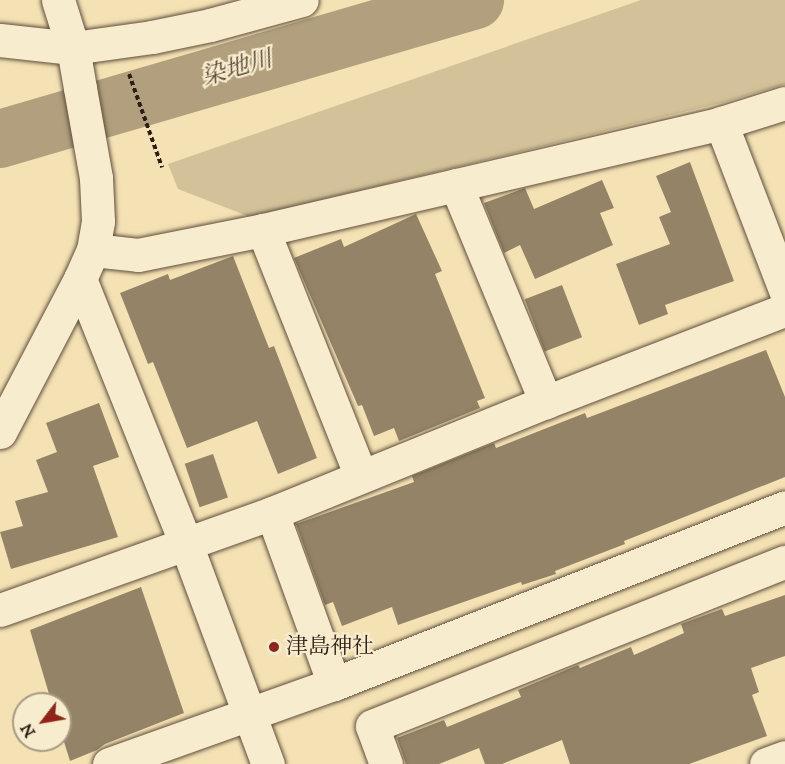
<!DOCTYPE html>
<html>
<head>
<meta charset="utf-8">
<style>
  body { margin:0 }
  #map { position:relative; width:785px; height:764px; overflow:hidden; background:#f5e2b4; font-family:"IM FELL DW Pica","Noto Serif JP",serif }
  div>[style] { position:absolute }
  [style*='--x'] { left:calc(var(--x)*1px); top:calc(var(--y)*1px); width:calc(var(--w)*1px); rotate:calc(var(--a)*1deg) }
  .green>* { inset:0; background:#d3c199 }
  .river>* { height:58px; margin:-29px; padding:0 29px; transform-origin:29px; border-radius:29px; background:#b19f7e }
  .building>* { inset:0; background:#958368; transform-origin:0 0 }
  .path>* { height:4px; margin-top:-2px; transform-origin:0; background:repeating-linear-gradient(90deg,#2d1d15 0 4.5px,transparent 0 7.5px) }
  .roads { filter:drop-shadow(0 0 2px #5f4e3d) drop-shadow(0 0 2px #5f4e3d) }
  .minor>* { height:33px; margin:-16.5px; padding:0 16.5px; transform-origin:16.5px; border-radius:16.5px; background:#f8ecce }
  .tertiary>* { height:33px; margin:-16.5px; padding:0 16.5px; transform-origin:16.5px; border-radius:16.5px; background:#f8ecce }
  .dots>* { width:16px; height:16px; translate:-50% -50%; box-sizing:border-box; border:3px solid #f8ecce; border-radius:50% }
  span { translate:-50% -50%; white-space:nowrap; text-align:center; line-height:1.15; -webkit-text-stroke:4.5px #f8ecce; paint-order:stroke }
  .poi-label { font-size:22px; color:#2d1d15 }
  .left { translate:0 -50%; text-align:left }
  .water-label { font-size:24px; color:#5b4a3a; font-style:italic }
  .north { position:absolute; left:12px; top:692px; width:60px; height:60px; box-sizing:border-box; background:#f8ecce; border:2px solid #a79984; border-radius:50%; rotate:239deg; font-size:16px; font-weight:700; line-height:24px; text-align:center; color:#2d1d15 }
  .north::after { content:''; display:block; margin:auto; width:21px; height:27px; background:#8f2418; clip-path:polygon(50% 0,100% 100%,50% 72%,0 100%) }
</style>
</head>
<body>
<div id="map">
  <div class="green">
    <div style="clip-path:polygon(641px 0,785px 0,785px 84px,725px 102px,250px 217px,178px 189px,168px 164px)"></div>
  </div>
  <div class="river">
    <div style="--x:0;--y:139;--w:495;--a:-16.3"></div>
  </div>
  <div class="building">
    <div style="clip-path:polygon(690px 162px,734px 281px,665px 305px,668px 314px,639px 325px,616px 264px,670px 244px,659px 217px,671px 212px,656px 176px)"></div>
    <div style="clip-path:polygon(602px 180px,614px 208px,600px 213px,613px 245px,535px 279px,520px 245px,504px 253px,484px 203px,525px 188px,534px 209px)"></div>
    <div style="clip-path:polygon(416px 214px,442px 271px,435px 274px,485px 398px,477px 401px,480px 408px,399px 441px,394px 428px,374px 436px,362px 405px,358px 406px,294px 258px,341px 239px,344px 247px)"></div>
    <div style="clip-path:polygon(233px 256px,269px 348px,274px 346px,317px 458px,278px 474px,257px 421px,187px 448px,153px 362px,148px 364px,120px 293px,168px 274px,170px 280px)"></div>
    <div style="left:562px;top:285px;width:56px;height:40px;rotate:69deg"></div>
    <div style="clip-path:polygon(766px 350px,785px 397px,785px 477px,624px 541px,625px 544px,555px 571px,556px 574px,522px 585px,521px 582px,398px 625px,392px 607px,342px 626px,333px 602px,325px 605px,296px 524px,414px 482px,412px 476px,494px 443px,496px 448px,585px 413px,587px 418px)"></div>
    <div style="clip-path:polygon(99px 403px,119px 457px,93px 466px,118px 537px,11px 569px,0 532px,23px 526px,15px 501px,48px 492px,36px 460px,57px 452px,46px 423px)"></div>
    <div style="left:213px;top:454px;width:46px;height:30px;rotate:71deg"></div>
    <div style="clip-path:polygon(141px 587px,184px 713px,105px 744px,97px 750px,70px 761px,60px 729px,60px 704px,52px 704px,30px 630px)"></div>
    <div style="clip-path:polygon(785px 595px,785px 656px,751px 668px,759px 692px,752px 695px,767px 736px,689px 764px,570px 764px,562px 740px,502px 764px,485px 764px,479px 748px,439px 764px,406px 764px,397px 738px,444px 720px,447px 727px,521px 697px,518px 690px,578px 665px,580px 668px,631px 647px,634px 655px,684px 633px,681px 624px,722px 609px,725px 616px)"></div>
  </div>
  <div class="path">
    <div style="--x:129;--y:74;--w:99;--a:70.5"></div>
  </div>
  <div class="roads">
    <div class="minor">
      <div style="--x:721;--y:123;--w:179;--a:69"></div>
      <div style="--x:456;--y:185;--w:235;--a:67.5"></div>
      <div style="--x:263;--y:230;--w:265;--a:68.3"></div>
      <div style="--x:93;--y:250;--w:45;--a:6.3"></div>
      <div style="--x:138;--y:255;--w:127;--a:-11.3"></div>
      <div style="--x:263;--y:230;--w:470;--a:-13.1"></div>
      <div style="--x:721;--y:123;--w:67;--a:-17.4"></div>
      <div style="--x:80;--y:279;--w:285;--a:68.2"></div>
      <div style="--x:186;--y:544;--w:235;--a:69.6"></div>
      <div style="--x:272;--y:513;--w:182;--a:70.1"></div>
      <div style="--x:0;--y:610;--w:289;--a:-19.6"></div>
      <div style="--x:272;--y:513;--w:296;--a:-22.1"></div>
      <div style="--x:546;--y:402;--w:256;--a:-21.1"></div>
      <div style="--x:109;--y:764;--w:239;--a:-19.6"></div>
      <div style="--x:334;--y:684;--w:484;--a:-21.4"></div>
      <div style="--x:386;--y:764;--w:40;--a:-110.2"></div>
      <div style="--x:372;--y:726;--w:444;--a:-21.7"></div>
      <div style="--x:766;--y:764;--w:20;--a:-20"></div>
    </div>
    <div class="tertiary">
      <div style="--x:0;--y:40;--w:73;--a:6.3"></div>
      <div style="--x:73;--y:48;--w:80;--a:-7.9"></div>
      <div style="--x:152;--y:37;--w:59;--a:-11.7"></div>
      <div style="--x:210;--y:25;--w:95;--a:-15.2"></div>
      <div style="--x:0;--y:432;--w:173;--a:-62.4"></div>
      <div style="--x:80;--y:279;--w:32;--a:-66"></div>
      <div style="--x:93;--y:250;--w:29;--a:-80"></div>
      <div style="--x:98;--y:221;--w:43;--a:-92.7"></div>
      <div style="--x:96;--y:178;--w:91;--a:-100.1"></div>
      <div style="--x:80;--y:88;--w:41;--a:-99.9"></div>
      <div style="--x:73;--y:48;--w:50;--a:-107.4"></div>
    </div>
  </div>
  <div class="dots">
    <div style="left:274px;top:647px;background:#8f2418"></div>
  </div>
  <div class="poi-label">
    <span class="left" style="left:286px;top:647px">津島神社</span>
  </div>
  <div class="water-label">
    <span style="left:237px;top:69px;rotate:-16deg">染地川</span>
  </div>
  <div class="north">N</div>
</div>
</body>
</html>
